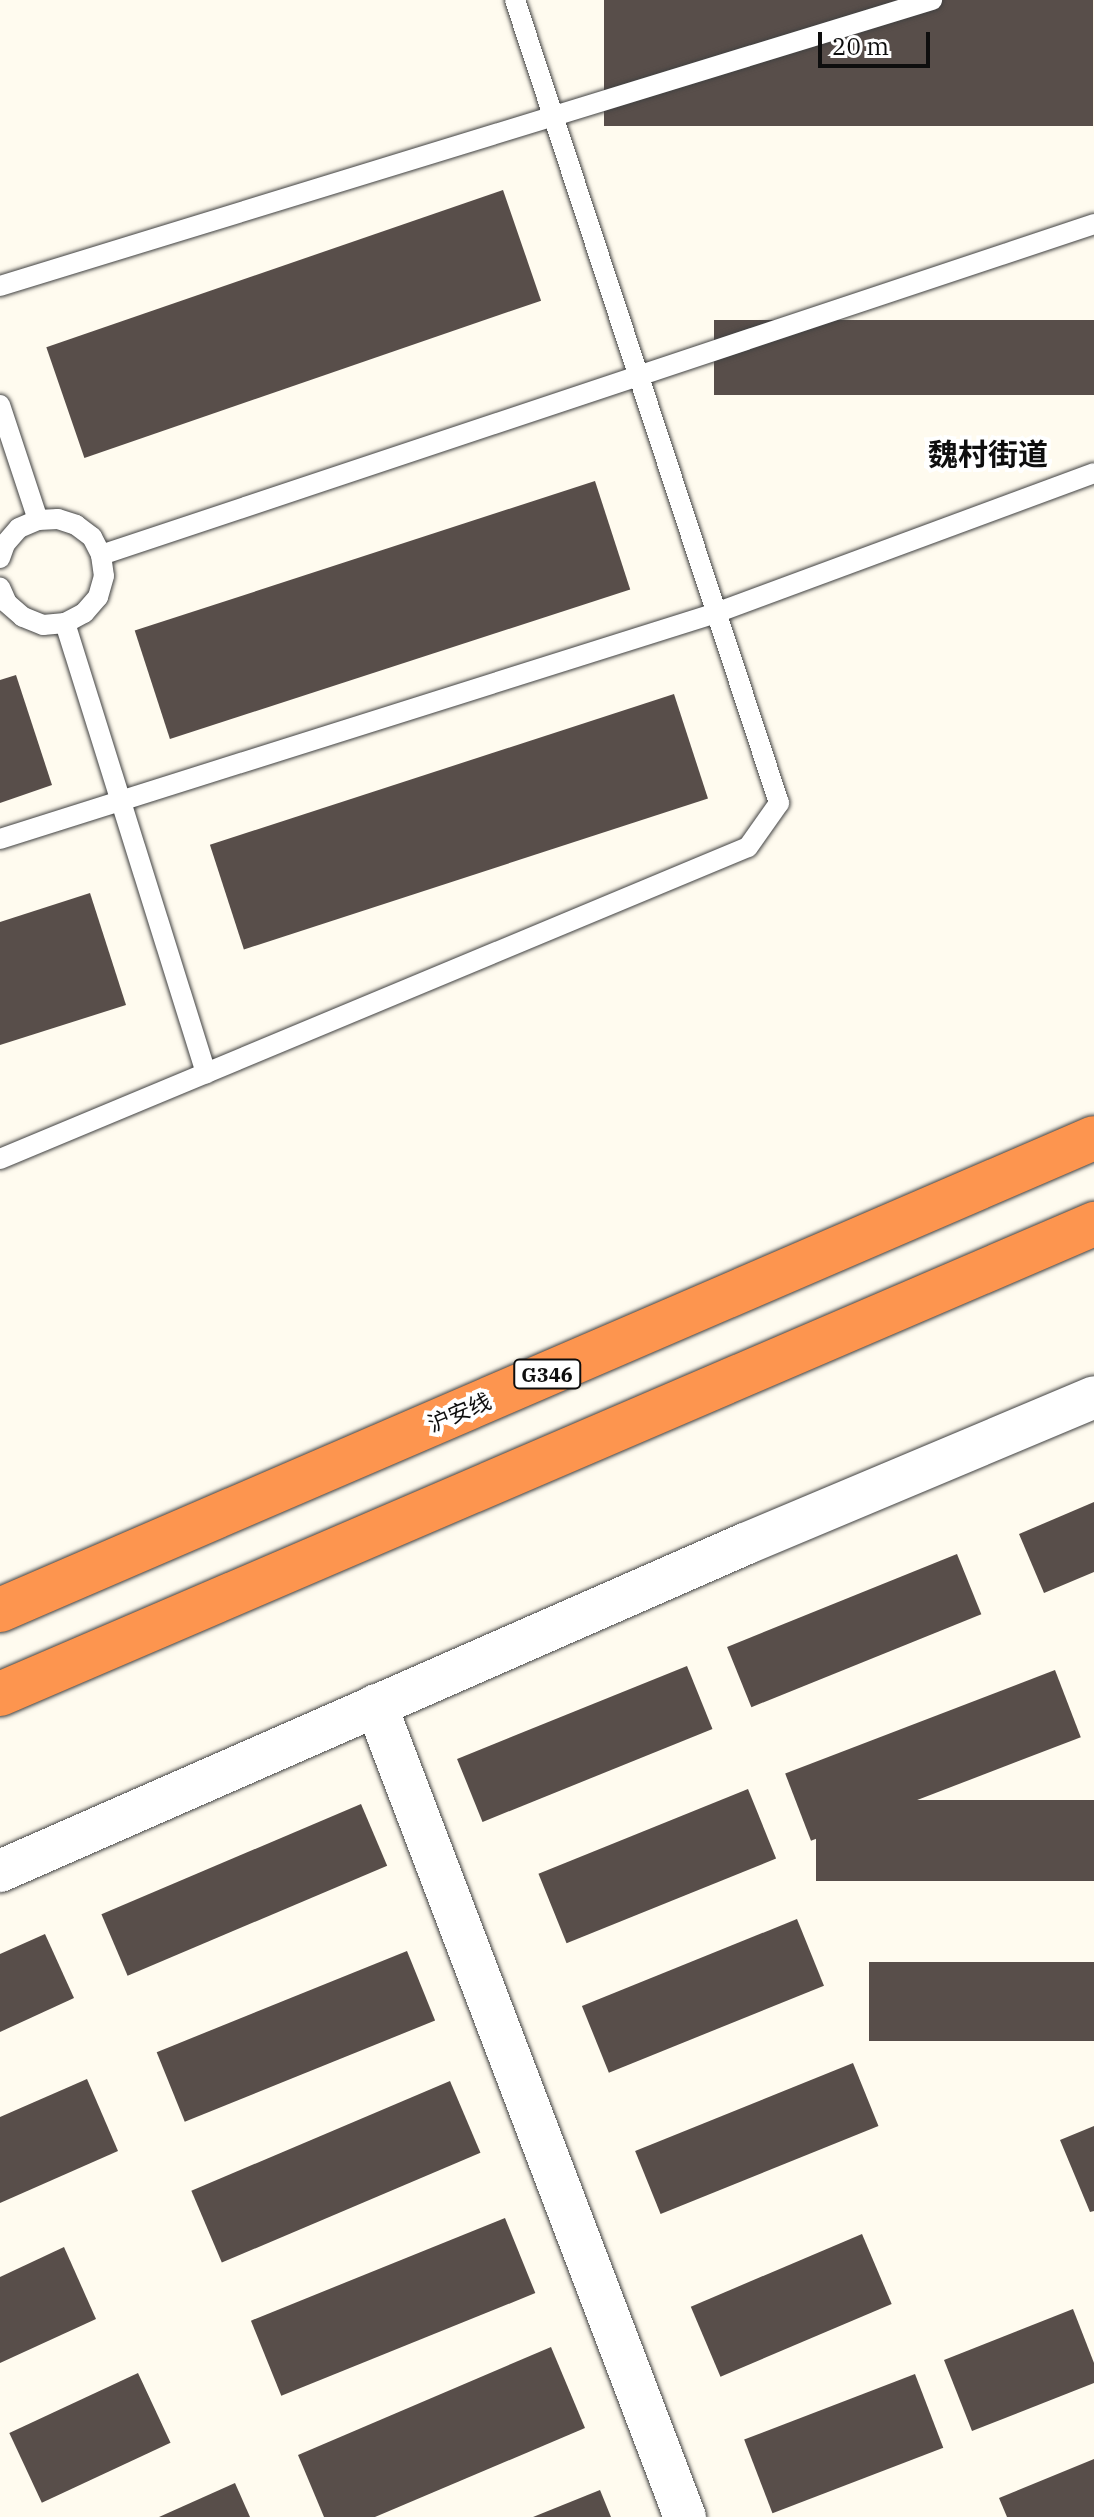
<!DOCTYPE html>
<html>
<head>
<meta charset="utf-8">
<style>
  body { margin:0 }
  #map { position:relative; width:1094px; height:2517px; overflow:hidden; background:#fffbef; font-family:"IBM Plex Serif","Noto Sans SC",serif }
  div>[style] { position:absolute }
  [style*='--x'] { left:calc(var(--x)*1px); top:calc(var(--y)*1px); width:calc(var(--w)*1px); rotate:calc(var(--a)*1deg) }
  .building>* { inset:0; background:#584e4a; transform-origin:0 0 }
  .roads { filter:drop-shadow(0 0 2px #414141) drop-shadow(0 0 2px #414141) }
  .lane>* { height:20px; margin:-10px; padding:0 10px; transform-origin:10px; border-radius:10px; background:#fff }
  .street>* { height:42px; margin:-21px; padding:0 21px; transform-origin:21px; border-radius:21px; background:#fff }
  .highway>* { height:44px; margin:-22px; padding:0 22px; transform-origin:22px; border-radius:22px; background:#fd954f }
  span { translate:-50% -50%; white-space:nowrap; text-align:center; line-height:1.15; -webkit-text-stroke:8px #fff; paint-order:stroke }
  .shield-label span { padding:2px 6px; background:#fff; border:2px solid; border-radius:6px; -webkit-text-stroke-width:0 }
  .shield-label { font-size:20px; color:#0e0e0e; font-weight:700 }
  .street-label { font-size:22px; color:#0e0e0e }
  .district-label { font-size:30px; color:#0e0e0e; font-weight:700 }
  .scale { position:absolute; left:818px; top:32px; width:112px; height:36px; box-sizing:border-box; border:4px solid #0e0e0e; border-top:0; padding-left:10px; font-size:24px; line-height:28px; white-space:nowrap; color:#0e0e0e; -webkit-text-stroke:6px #fff; paint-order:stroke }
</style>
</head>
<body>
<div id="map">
  <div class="building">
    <div style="left:1093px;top:0;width:126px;height:489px;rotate:90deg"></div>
    <div style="left:503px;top:190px;width:117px;height:483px;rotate:71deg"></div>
    <div style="left:1094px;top:320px;width:75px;height:380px;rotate:90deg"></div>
    <div style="left:595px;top:481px;width:114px;height:484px;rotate:72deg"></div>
    <div style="clip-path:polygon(16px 675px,52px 785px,0 803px,0 680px)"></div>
    <div style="left:674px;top:694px;width:110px;height:488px;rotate:72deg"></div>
    <div style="clip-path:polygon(90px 893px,126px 1005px,0 1045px,0 922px)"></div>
    <div style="clip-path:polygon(1094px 1502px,1094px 1572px,1044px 1593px,1019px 1534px)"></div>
    <div style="left:957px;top:1554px;width:65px;height:248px;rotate:68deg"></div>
    <div style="left:687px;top:1666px;width:68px;height:248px;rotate:68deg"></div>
    <div style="left:1055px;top:1670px;width:72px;height:289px;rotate:69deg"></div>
    <div style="left:748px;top:1789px;width:75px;height:226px;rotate:68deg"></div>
    <div style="left:1094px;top:1800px;width:81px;height:278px;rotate:90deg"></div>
    <div style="left:361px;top:1804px;width:67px;height:282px;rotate:67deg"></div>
    <div style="left:797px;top:1919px;width:72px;height:232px;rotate:68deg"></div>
    <div style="clip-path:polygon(45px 1934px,74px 1998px,0 2032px,0 1954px)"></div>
    <div style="left:407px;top:1951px;width:75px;height:270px;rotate:68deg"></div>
    <div style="left:1094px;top:1962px;width:79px;height:225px;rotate:90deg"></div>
    <div style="left:853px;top:2063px;width:68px;height:235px;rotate:68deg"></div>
    <div style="clip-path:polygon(87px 2079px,118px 2151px,0 2203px,0 2117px)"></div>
    <div style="left:450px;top:2081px;width:78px;height:281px;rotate:67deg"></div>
    <div style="clip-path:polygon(1094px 2126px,1094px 2211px,1090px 2212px,1060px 2140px)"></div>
    <div style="left:505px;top:2218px;width:81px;height:274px;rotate:68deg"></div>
    <div style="left:862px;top:2234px;width:76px;height:186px;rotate:67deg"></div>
    <div style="clip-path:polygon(64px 2247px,96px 2319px,0 2363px,0 2277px)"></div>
    <div style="clip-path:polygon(1073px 2309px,1094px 2363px,1094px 2383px,972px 2431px,944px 2360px)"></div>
    <div style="clip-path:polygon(551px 2347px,585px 2428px,375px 2517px,324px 2517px,298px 2455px)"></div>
    <div style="left:138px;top:2373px;width:77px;height:142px;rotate:65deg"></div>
    <div style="left:915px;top:2374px;width:79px;height:183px;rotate:69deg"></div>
    <div style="clip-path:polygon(1094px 2459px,1094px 2517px,1007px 2517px,999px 2498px)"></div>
    <div style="clip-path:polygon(235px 2483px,250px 2517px,159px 2517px)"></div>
    <div style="clip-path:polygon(600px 2490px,611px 2517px,533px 2517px)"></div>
  </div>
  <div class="roads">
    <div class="lane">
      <div style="--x:0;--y:286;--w:975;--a:-17.06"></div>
      <div style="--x:0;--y:405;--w:121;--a:71.7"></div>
      <div style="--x:101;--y:555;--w:1047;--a:-18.43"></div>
      <div style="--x:0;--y:558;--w:15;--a:-70"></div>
      <div style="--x:5;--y:544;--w:21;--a:-49"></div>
      <div style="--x:19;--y:528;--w:21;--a:-23"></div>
      <div style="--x:38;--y:520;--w:20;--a:-3"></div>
      <div style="--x:58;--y:519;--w:19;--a:18"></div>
      <div style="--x:76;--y:525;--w:20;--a:37"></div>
      <div style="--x:92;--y:537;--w:20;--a:63"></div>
      <div style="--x:101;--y:555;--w:21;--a:82"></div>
      <div style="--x:104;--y:576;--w:22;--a:106"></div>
      <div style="--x:98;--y:597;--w:21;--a:131"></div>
      <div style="--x:84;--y:613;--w:21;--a:152"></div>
      <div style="--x:65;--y:623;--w:22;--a:175"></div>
      <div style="--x:43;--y:625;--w:22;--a:-158"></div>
      <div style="--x:23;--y:617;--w:21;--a:-139"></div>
      <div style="--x:7;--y:603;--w:17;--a:-114"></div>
      <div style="--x:65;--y:623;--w:472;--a:72.6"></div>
      <div style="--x:0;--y:839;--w:751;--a:-17.52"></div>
      <div style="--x:716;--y:613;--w:403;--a:-20.3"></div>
      <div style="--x:0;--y:1159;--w:810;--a:-22.64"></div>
      <div style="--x:748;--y:847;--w:54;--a:-54.8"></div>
      <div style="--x:779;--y:803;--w:845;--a:-108.2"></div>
    </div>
    <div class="street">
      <div style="--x:376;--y:1705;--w:869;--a:69.17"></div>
      <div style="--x:0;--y:1871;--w:814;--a:-23.7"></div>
      <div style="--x:745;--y:1544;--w:379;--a:-22.8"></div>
    </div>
    <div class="highway">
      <div style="--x:0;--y:1610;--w:1191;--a:-23.34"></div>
      <div style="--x:0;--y:1694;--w:1191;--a:-23.25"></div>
    </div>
  </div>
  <div class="shield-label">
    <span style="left:547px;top:1374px">G346</span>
  </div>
  <div class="street-label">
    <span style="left:459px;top:1412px;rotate:-23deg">沪安线</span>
  </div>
  <div class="district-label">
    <span style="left:988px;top:454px">魏村街道</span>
  </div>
  <div class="scale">20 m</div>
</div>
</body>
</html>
